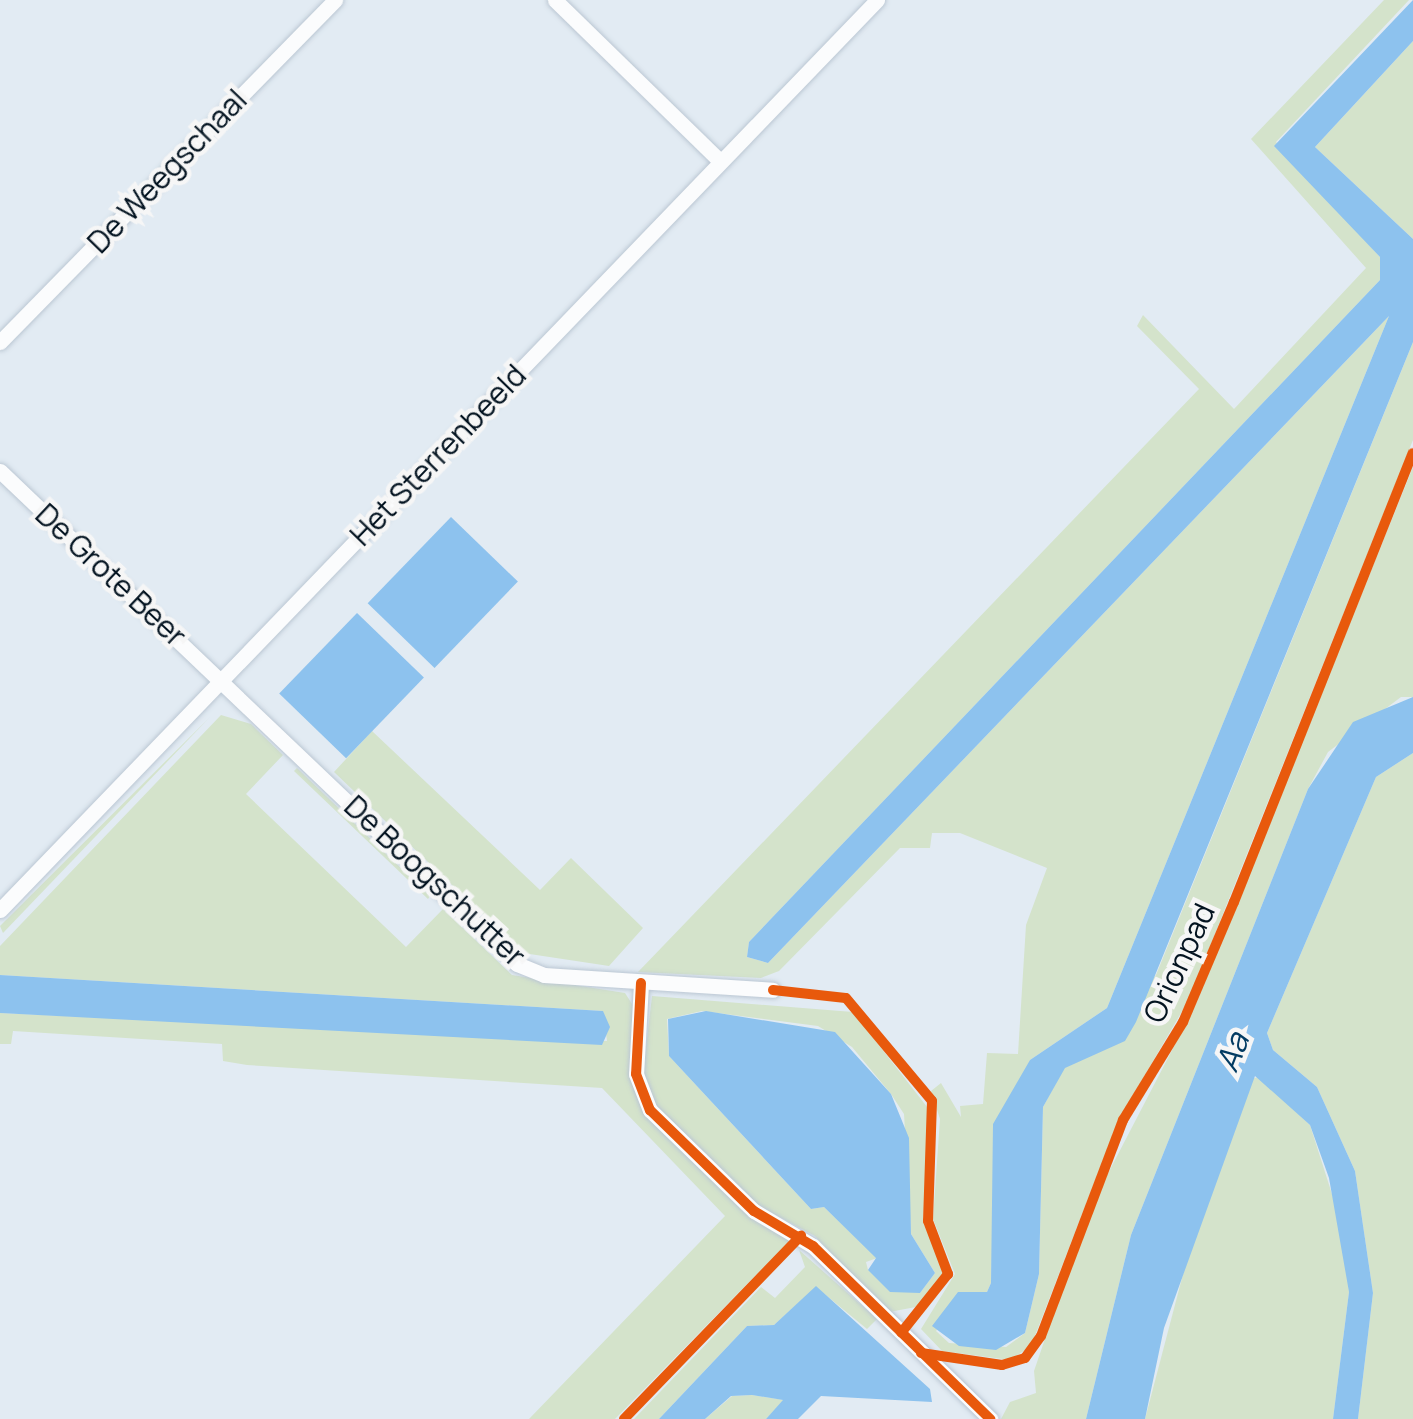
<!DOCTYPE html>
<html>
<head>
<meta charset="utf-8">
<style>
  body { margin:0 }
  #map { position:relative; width:1413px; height:1419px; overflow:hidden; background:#e2ebf3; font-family:Manrope,sans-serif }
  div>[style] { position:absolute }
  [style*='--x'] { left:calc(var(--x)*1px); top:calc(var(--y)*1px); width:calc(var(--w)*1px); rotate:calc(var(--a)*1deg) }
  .green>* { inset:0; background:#d4e3cb }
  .water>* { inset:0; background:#8dc2ee; transform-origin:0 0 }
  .roads { filter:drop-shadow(0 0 2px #bbc7d3) drop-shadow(0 0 2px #bbc7d3) }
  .street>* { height:15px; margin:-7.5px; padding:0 7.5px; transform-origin:7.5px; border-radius:7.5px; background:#fbfcfd }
  .cycleway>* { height:10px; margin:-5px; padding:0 5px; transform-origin:5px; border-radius:5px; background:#e8590c }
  span { translate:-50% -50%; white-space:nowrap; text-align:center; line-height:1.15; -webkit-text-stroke:9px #f6f6f6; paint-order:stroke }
  .street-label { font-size:30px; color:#031320 }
  .water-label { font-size:32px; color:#023b62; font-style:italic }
</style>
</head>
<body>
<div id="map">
  <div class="green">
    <div style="clip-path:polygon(1384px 0,1409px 0,1276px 142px,1380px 257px,1380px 280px,749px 942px,747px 957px,768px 963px,1389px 316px,1107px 1008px,1030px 1060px,995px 1185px,991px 1283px,987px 1292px,965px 1292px,936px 1331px,949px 1343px,1006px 1347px,1025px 1333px,1039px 1274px,1043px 1107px,1064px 1068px,1156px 975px,1413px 342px,1413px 440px,1188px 1001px,1118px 1121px,1031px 1346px,1010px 1360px,942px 1351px,921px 1329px,955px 1274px,933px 1219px,940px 1119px,931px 1091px,941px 1083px,961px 1117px,960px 1106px,983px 1104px,987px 1053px,1018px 1054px,1026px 925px,1047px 868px,960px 833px,932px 833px,930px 848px,900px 848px,779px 971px,761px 978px,638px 972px,1199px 389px,1137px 326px,1143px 315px,1234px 409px,1366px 268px,1251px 139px)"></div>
    <div style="clip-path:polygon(1413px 41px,1413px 239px,1315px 147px)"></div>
    <div style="clip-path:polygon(1413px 467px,1413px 697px,1401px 697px,1328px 752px,1308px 789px,1131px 1235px,1086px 1419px,1001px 1419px,1010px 1402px,1036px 1393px,1034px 1371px,1089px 1210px,1196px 1004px)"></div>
    <div style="clip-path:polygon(221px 715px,251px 724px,283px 755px,246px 794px,406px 947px,443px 909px,512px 975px,625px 993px,634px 1007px,629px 1075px,644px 1114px,749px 1215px,791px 1239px,615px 1419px,529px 1419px,725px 1216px,602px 1088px,247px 1065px,223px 1061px,222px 1044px,13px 1031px,11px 1044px,0 1044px,0 1013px,607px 1041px,603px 1011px,0 975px,0 946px)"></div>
    <div style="clip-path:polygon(210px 717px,3px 933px,0 926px)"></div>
    <div style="clip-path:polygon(372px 731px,540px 890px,571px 858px,643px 928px,609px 966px,523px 953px,334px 772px)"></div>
    <div style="clip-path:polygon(1413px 753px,1413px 1419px,1358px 1419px,1373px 1293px,1355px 1171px,1317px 1087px,1273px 1050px,1267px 1033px,1376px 777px)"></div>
    <div style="clip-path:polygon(297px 768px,430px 896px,428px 899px,294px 771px)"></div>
    <div style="clip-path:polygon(evenodd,652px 996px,853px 1012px,931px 1112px,923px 1222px,945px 1274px,921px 1306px,884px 1313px,815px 1236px,759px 1206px,655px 1105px,643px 1074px,652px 996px,702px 1011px,818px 1026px,852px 1047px,891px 1094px,904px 1114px,911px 1234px,935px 1273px,920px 1293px,868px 1270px,866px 1262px,877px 1258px,824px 1207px,811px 1209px,669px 1056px,667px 1019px,702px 1011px)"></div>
    <div style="clip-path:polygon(1259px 1077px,1310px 1125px,1345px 1235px,1349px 1292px,1333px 1419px,1145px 1419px,1187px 1259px,1250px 1079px)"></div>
    <div style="clip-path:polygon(799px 1250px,877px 1319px,867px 1329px,816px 1287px,774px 1325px,747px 1326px,659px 1419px,634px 1419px,761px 1287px,775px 1298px,805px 1267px)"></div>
    <div style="clip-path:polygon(732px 1396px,752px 1395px,784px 1400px,766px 1419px,705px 1419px)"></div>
  </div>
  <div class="water">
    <div style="clip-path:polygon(1413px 0,1413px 41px,1315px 147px,1413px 239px,1413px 342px,1136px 1022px,1125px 1041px,1065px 1068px,1043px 1107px,1039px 1274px,1025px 1333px,996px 1350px,959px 1346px,932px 1326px,958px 1292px,987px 1292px,991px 1283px,993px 1124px,1030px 1060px,1107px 1008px,1389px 316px,768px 963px,747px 957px,749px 942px,1380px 280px,1380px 257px,1274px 146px)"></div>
    <div style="left:451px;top:517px;width:93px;height:120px;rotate:44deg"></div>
    <div style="left:357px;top:613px;width:93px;height:112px;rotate:44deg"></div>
    <div style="clip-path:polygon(1413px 697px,1413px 753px,1376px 777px,1267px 1033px,1273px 1050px,1317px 1087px,1355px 1171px,1373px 1293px,1358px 1419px,1333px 1419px,1349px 1292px,1329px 1178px,1310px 1125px,1255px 1076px,1164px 1328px,1145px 1419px,1086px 1419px,1131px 1235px,1308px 789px,1353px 722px)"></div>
    <div style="clip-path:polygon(0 975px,603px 1011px,610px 1027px,602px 1045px,0 1013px)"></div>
    <div style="clip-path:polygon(706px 1011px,835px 1032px,891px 1094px,909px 1138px,911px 1234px,935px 1273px,920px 1293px,890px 1292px,868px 1270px,876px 1258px,824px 1207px,811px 1209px,669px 1056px,668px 1019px)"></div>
    <div style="clip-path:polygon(816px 1286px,930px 1389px,932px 1402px,821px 1396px,798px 1419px,766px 1419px,783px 1400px,752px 1395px,731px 1396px,705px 1419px,659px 1419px,747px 1326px,774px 1325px)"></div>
  </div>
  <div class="roads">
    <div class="street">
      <div style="--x:555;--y:0;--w:231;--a:44.3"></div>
      <div style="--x:0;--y:342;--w:479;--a:-45.6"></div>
      <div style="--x:0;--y:471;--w:714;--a:43.64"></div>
      <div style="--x:517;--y:964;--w:29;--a:22"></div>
      <div style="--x:544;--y:975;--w:229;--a:3.7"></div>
      <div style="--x:0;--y:910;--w:1264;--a:-46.06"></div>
      <div style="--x:641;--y:983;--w:91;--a:93.1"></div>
      <div style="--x:636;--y:1074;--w:39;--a:69"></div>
      <div style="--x:650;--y:1110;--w:145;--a:44.2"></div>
      <div style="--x:754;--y:1211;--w:69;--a:30.7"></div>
      <div style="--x:813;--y:1246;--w:248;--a:44.3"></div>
    </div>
  </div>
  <div class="cycleway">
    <div style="--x:641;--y:983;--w:91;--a:93.1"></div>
    <div style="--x:636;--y:1074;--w:39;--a:69"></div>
    <div style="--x:650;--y:1110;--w:145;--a:44.2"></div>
    <div style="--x:754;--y:1211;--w:69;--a:30.7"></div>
    <div style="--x:813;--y:1246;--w:248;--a:44.3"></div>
    <div style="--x:773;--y:990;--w:73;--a:6.3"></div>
    <div style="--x:846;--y:998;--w:134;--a:50.1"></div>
    <div style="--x:932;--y:1101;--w:120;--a:91.9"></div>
    <div style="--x:928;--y:1221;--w:57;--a:69.3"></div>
    <div style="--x:948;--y:1274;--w:75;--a:128.5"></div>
    <div style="--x:921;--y:1353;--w:82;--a:8.4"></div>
    <div style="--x:1002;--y:1365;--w:24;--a:-17"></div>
    <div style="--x:1025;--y:1358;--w:27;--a:-54"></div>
    <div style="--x:1041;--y:1336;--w:231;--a:-69.2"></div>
    <div style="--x:1123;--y:1120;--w:115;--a:-58.5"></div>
    <div style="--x:1183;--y:1022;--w:130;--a:-67"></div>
    <div style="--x:1234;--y:902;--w:483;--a:-68.3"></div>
    <div style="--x:624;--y:1419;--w:255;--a:-46"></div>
  </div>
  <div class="street-label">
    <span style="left:167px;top:171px;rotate:-46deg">De Weegschaal</span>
    <span style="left:438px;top:455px;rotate:-46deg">Het Sterrenbeeld</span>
    <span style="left:111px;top:575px;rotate:43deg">De Grote Beer</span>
    <span style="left:435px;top:881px;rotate:43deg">De Boogschutter</span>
    <span style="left:1179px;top:963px;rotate:-65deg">Orionpad</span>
  </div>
  <div class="water-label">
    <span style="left:1232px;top:1052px;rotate:-69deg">Aa</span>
  </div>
</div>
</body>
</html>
